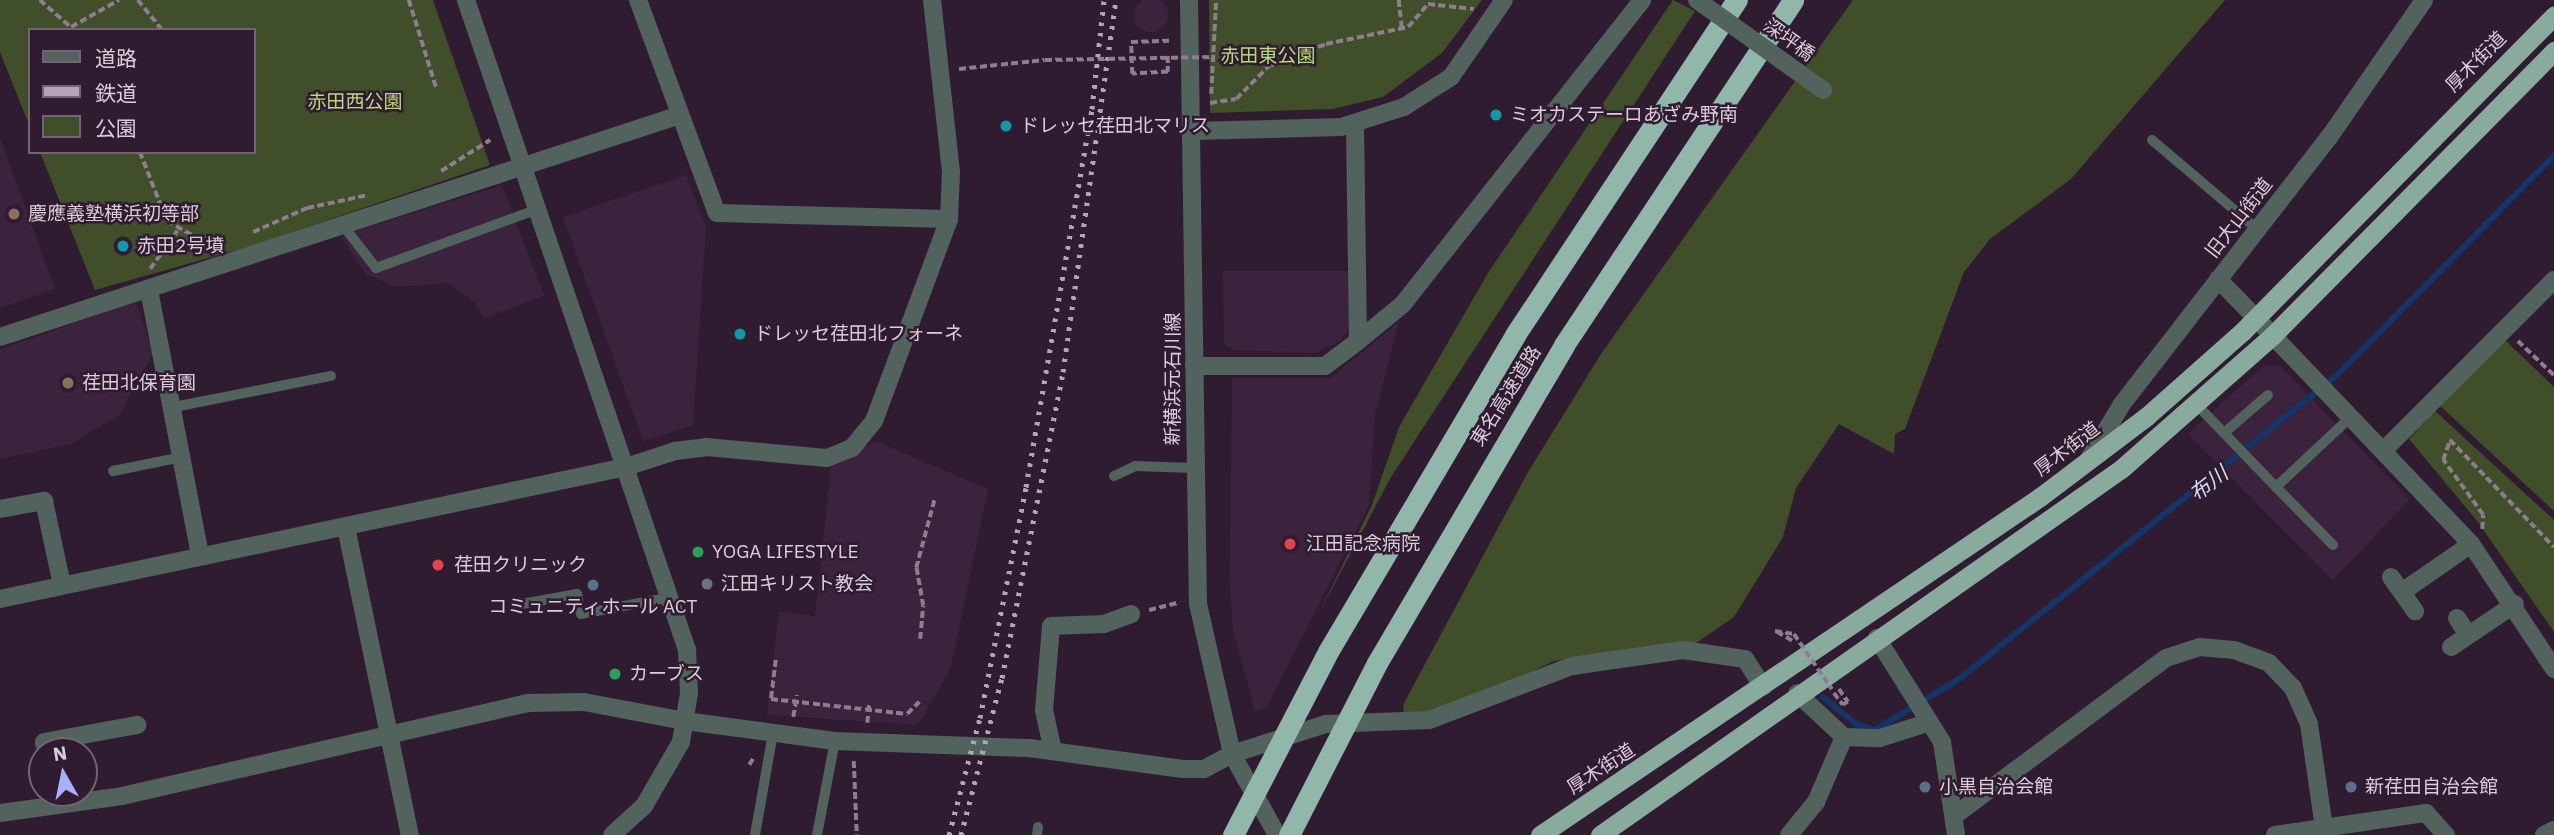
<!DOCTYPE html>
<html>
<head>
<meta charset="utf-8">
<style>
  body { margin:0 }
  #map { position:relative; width:2554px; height:835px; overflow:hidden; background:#301c31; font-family:"IBM Plex Sans","Noto Sans JP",sans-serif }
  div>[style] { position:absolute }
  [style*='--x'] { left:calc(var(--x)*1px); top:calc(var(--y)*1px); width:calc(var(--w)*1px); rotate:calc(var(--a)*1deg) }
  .built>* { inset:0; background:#3c233d }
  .round { border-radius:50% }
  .green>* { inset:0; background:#404e29 }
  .stream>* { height:6px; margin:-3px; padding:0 3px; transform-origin:3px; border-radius:3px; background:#133568 }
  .path>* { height:3.5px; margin-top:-1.75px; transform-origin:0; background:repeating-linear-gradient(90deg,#8d7d8d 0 7px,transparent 0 10.5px) }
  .service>* { height:10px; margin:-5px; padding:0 5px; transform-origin:5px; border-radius:5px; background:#52625c }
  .minor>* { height:18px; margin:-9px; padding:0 9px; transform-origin:9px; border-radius:9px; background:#52625c }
  .tertiary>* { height:18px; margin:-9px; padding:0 9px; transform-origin:9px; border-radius:9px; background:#52625c }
  .trunk>* { height:19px; margin:-9.5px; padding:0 9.5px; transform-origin:9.5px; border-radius:9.5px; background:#88ab9e }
  .motorway>* { height:21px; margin:-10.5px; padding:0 10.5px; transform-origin:10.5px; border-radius:10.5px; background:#90b7a9 }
  .rail>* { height:5px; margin-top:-2.5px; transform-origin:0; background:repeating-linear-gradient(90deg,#b4a5b4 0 3.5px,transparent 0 10.5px) }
  .path-bridge>* { height:3.5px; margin-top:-1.75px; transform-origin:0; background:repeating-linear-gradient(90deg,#8d7d8d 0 7px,transparent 0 10.5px) }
  .minor-bridge>* { height:18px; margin:-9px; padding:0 9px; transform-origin:9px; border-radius:9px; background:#52625c }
  .motorway-bridge>* { height:21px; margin:-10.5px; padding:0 10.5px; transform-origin:10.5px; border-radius:10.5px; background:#90b7a9 }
  .dots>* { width:19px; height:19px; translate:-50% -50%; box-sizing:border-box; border:4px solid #301c31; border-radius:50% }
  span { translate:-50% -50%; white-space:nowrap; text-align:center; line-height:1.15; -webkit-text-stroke:5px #301c31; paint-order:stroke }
  .street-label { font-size:19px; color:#dacdda }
  .park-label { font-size:19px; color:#b6db7c }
  .poi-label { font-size:19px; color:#dacdda }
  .left { translate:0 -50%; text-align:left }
  .water-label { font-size:21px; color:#d3deef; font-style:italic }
  .legend { position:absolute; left:28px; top:28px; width:228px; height:126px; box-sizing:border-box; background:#301c31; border:2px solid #746375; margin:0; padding:9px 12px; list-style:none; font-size:21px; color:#dacdda }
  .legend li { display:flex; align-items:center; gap:14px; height:35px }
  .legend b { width:35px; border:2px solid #746375 }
  .north { position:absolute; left:28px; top:737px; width:70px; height:70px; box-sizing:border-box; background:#301c31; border:2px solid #746375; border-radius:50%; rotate:351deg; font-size:19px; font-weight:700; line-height:28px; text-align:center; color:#dacdda }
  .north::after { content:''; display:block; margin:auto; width:24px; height:32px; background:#a8b0fc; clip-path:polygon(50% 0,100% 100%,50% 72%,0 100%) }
</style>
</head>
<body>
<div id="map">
  <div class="built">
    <div class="round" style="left:1134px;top:-2px;width:34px;height:34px"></div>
    <div style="clip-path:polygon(0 138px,55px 289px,0 308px)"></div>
    <div style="clip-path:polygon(686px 175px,706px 227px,693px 425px,643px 441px,563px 217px)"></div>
    <div style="clip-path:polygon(502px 185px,544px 296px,484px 318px,474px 301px,447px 283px,397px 287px,366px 274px,341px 236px)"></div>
    <div style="clip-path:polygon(1223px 271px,1350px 271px,1352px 323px,1341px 340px,1316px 353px,1233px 350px,1224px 344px)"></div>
    <div style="clip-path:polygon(136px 302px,153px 353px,119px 415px,70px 444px,0 459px,0 349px)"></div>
    <div style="clip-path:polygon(1399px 322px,1375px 414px,1369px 505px,1267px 707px,1255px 711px,1233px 630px,1230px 583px,1232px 378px,1330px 378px)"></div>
    <div style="clip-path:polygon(2264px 365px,2280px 366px,2410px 499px,2333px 580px,2188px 434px)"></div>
    <div style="clip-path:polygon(875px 441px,988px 489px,951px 667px,918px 725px,767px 715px,779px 612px,815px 616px,831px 467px)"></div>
  </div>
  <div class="green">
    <div style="clip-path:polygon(0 0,433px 0,490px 165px,248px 247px,95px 290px,40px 152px,254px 152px,254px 30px,30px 30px,30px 127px,0 52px)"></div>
    <div style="clip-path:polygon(1209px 0,1482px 0,1442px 53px,1383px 97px,1333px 109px,1210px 113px)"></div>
    <div style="clip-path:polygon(1673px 0,1695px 11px,1391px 477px,1318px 615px,1372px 505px,1399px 427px,1488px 273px)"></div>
    <div style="clip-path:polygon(1853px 0,2225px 0,2071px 179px,1990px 239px,1964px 272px,1905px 429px,1895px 434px,1894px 454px,1839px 424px,1796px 488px,1783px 537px,1734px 617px,1696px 643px,1554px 661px,1463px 704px,1414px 717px,1404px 713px,1403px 705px,1528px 472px,1601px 354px)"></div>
    <div style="clip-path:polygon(2504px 339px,2554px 387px,2554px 511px,2438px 404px)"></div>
    <div style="clip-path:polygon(2435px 411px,2554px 520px,2554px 632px,2478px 522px,2409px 439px)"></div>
  </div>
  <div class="stream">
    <div style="--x:1823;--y:697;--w:43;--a:39.3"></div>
    <div style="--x:1856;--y:724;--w:20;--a:18"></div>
    <div style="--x:1875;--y:730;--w:98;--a:-31.3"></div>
    <div style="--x:1959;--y:679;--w:485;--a:-38.8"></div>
    <div style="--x:2337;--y:375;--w:308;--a:-45.3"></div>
  </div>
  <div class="path">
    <div style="--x:40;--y:0;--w:45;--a:41.4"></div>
    <div style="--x:138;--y:0;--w:38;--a:51"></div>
    <div style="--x:409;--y:0;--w:94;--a:72.7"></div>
    <div style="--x:1399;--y:0;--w:28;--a:84"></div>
    <div style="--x:71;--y:27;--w:55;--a:-29.4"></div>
    <div style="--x:1168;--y:56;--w:16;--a:90"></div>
    <div style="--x:1168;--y:72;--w:36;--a:177"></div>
    <div style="--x:1132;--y:74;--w:32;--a:-92"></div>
    <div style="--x:1131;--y:42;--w:38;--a:-2"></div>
    <div style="--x:959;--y:69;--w:86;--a:-6"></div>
    <div style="--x:1211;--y:94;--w:94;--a:-87"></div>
    <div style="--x:1210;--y:103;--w:26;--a:-9"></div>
    <div style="--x:1236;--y:99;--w:47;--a:-45"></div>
    <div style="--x:1269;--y:66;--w:61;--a:-21.1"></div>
    <div style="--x:1326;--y:44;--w:84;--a:-11.7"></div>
    <div style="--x:1408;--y:27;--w:30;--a:-49"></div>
    <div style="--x:1428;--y:4;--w:46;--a:6.2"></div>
    <div style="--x:140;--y:152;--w:74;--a:68.6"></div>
    <div style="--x:167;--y:221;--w:37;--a:29"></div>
    <div style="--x:199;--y:239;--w:27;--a:4"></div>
    <div style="--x:441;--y:171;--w:58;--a:-32.3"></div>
    <div style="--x:253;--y:232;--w:59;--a:-24"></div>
    <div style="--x:307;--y:208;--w:62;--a:-12"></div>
    <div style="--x:150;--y:269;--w:47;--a:-54.6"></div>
    <div style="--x:2518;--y:341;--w:50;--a:43.4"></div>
    <div style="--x:2482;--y:529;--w:14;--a:-86"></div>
    <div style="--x:2483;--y:515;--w:68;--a:-126"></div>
    <div style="--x:2443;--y:460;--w:21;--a:-71"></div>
    <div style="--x:2450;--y:440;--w:149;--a:45.8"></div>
    <div style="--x:1149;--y:610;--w:30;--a:-14"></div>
    <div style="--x:920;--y:639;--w:33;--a:-85"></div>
    <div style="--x:923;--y:606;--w:39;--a:-100"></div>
    <div style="--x:916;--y:568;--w:73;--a:-75"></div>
    <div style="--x:1792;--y:641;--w:20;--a:-150"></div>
    <div style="--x:1775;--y:631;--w:19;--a:9"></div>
    <div style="--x:776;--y:660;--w:39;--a:97"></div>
    <div style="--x:771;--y:699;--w:137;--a:6.3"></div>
    <div style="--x:907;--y:714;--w:20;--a:-45"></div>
    <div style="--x:1839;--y:689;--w:16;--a:55"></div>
    <div style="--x:1848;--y:702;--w:6;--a:149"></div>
    <div style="--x:1834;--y:693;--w:15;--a:53"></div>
    <div style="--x:793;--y:717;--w:22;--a:-80"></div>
    <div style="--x:867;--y:723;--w:19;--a:-84"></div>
    <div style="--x:854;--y:761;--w:74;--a:87.7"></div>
    <div style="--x:749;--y:765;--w:9;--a:-58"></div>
  </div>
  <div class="service">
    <div style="--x:2152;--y:140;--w:138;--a:40.3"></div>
    <div style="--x:342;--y:224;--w:56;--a:52.3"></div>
    <div style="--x:376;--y:268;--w:172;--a:-20"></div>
    <div style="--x:2197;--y:405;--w:114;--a:46.1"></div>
    <div style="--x:174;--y:407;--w:160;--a:-11.2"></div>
    <div style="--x:2224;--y:433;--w:58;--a:-40.8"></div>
    <div style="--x:113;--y:471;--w:70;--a:-11.5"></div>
    <div style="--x:1114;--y:476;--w:23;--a:-25"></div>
    <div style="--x:1135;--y:466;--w:59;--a:1.9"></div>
    <div style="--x:2333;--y:545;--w:81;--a:-134.5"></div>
    <div style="--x:2276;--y:487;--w:104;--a:-43.1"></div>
    <div style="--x:522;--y:604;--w:56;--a:-10.3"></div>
    <div style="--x:577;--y:594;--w:20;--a:79"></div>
    <div style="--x:581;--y:614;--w:93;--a:-10.6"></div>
    <div style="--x:755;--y:835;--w:104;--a:-80"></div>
    <div style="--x:817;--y:835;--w:96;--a:-79.2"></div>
    <div style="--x:1037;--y:835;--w:8;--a:-83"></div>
  </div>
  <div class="minor">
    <div style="--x:638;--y:0;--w:227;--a:69.7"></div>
    <div style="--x:717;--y:213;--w:232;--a:1.5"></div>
    <div style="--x:1191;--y:131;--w:150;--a:-1.5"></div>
    <div style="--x:1341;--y:127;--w:66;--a:-17.6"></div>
    <div style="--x:1404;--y:107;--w:56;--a:-32.6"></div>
    <div style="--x:1451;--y:77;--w:93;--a:-55.5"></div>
    <div style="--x:2218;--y:279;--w:53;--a:45.8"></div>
    <div style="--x:149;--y:290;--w:271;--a:79.1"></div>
    <div style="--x:0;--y:337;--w:715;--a:-18.08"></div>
    <div style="--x:1358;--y:341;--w:58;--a:-39.4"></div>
    <div style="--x:1403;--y:304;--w:387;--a:-51.8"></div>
    <div style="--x:1194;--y:366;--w:131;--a:0"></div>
    <div style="--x:1325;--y:366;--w:41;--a:-37.1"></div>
    <div style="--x:1358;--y:341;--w:217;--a:-90.8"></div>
    <div style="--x:2386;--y:448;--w:238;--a:-45"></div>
    <div style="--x:2089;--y:459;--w:64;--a:-59"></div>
    <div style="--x:2122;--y:404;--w:339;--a:-52.2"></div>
    <div style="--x:2330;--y:136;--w:165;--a:-55.3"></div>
    <div style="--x:0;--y:509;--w:45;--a:-10.3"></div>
    <div style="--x:44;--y:501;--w:86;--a:77.9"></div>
    <div style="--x:346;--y:527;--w:315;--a:78.3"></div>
    <div style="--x:2391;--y:577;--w:42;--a:54.8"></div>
    <div style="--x:2402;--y:592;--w:84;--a:-34.8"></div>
    <div style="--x:0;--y:599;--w:640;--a:-11.91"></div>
    <div style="--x:626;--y:467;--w:52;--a:-18.1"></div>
    <div style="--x:675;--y:451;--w:31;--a:-7"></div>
    <div style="--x:706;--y:447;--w:121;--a:5.2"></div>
    <div style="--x:827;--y:458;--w:27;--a:-22"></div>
    <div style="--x:852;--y:448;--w:35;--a:-51"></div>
    <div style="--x:874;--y:421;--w:215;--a:-69.6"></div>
    <div style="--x:949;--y:219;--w:47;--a:-87.6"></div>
    <div style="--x:951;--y:172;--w:173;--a:-96.3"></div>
    <div style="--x:2457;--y:618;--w:20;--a:57"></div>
    <div style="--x:1877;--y:638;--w:123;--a:58"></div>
    <div style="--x:1942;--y:742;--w:94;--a:81.4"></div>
    <div style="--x:2451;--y:647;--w:77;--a:-33.9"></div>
    <div style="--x:1844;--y:737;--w:36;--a:2"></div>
    <div style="--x:1880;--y:738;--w:52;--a:-17.7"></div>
    <div style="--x:46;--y:751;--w:9;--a:-103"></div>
    <div style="--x:44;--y:742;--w:95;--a:-10.4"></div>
    <div style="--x:1053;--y:751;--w:42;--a:-102.4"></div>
    <div style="--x:1044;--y:710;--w:84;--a:-85.2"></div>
    <div style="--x:1051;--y:626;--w:53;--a:-2.2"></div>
    <div style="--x:1104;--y:624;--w:29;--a:-20"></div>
    <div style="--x:1232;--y:754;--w:99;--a:-17.7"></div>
    <div style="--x:1326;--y:724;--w:103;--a:-2.2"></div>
    <div style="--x:1429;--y:720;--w:153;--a:-20.7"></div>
    <div style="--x:1572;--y:666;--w:112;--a:-8.2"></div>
    <div style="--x:1683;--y:650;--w:63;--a:8.3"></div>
    <div style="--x:1745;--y:659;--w:33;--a:57"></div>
    <div style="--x:0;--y:813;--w:123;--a:-7.9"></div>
    <div style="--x:122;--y:796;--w:416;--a:-12.9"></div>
    <div style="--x:527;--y:703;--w:57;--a:-1"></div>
    <div style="--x:584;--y:702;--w:103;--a:10.7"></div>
    <div style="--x:1954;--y:816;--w:264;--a:-36.7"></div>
    <div style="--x:2166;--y:658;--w:36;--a:-18"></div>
    <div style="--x:2200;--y:647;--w:34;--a:5"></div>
    <div style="--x:2234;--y:650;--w:37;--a:20"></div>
    <div style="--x:2269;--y:663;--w:35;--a:46"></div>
    <div style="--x:2293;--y:688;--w:39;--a:66"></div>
    <div style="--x:2309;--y:724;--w:112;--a:81.8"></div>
    <div style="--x:1789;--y:835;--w:43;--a:-50.7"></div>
    <div style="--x:1816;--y:802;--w:71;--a:-66.7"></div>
    <div style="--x:1844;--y:737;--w:64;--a:-136.9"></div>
    <div style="--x:2275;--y:835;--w:153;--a:-8.3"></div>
    <div style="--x:2426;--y:813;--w:30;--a:48"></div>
    <div style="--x:2544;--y:835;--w:11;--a:-27"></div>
  </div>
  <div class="tertiary">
    <div style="--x:466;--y:0;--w:687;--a:71.22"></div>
    <div style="--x:687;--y:650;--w:43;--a:87.3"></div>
    <div style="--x:689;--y:693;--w:50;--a:99.3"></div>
    <div style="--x:681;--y:742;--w:74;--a:120"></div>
    <div style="--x:644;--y:806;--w:43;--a:137.8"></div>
    <div style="--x:1189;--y:0;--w:604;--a:89.15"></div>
    <div style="--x:1198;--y:604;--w:154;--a:77.2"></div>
    <div style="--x:1232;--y:754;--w:93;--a:60.9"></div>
    <div style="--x:2255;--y:317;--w:313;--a:46.4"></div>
    <div style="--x:2471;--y:544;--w:150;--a:56.4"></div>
    <div style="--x:685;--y:721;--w:151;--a:7.6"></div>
    <div style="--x:835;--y:741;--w:194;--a:2.1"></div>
    <div style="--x:1029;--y:748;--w:155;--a:7.8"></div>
    <div style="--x:1183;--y:769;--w:21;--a:0"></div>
    <div style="--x:1204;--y:769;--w:32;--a:-28"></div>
  </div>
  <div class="trunk">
    <div style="--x:1540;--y:835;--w:604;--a:-34.06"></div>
    <div style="--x:2040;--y:497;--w:134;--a:-37.1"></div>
    <div style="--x:2147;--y:416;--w:128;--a:-41.5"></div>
    <div style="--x:2243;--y:331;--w:443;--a:-45.4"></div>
    <div style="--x:1600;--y:835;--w:637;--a:-35.09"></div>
    <div style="--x:2121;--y:469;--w:203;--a:-41.4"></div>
    <div style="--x:2273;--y:335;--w:400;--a:-45.3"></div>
  </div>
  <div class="motorway">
    <div style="--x:1329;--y:650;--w:366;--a:-59.4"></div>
    <div style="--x:1515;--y:335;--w:402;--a:-56.5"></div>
    <div style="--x:1377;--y:663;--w:369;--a:-59.5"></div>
    <div style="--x:1564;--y:345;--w:414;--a:-56.4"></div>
  </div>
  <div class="rail">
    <div style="--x:949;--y:835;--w:121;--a:-75.2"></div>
    <div style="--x:980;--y:718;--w:236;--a:-78.7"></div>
    <div style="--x:1026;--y:487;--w:384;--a:-80.1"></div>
    <div style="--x:1092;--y:109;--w:110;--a:-83.7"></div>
    <div style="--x:961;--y:835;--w:162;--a:-75.4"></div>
    <div style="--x:1002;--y:678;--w:312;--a:-78.7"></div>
    <div style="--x:1063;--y:372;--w:376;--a:-81.9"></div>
  </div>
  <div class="path-bridge">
    <div style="--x:1045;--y:60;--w:170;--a:-1"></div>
    <div style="--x:1794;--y:634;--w:67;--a:55.4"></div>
  </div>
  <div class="minor-bridge">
    <div style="--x:1697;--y:0;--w:155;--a:35.5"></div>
  </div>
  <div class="motorway-bridge">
    <div style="--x:1233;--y:835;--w:208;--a:-62.6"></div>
    <div style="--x:1289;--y:835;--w:193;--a:-62.9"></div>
  </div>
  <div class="dots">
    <div style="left:1496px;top:115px;background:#0f9aa8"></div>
    <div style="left:1006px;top:126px;background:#0f9aa8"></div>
    <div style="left:14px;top:214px;background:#8d6e63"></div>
    <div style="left:123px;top:246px;background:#0f9aa8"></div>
    <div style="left:740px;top:334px;background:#0f9aa8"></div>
    <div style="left:68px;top:383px;background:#8d6e63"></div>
    <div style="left:1290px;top:544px;background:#e0444e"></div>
    <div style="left:698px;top:552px;background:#2e9e5b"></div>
    <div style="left:438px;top:565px;background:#e0444e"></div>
    <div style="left:707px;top:584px;background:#6b7280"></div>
    <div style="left:593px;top:585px;background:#5c6f8a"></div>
    <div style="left:615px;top:674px;background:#2e9e5b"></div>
    <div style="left:1925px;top:787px;background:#5c6f8a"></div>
    <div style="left:2351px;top:787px;background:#5c6f8a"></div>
  </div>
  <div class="street-label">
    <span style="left:1789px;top:40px;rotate:36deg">深坪橋</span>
    <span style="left:2476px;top:62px;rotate:-45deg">厚木街道</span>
    <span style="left:2239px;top:218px;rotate:-52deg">旧大山街道</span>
    <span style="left:1173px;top:379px;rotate:-90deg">新横浜元石川線</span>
    <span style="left:1506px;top:396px;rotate:-58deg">東名高速道路</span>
    <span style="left:2067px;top:449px;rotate:-37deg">厚木街道</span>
    <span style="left:1601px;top:769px;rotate:-33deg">厚木街道</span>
  </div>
  <div class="park-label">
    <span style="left:1268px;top:56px">赤田東公園</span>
    <span style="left:355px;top:102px">赤田西公園</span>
  </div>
  <div class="poi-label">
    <span class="left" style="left:1510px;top:115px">ミオカステーロあざみ野南</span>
    <span class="left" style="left:1020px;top:126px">ドレッセ荏田北マリス</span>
    <span class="left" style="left:28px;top:214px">慶應義塾横浜初等部</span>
    <span class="left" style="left:137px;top:246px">赤田2号墳</span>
    <span class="left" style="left:754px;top:334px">ドレッセ荏田北フォーネ</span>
    <span class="left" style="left:82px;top:383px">荏田北保育園</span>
    <span class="left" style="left:1306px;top:544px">江田記念病院</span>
    <span class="left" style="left:712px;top:552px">YOGA LIFESTYLE</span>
    <span class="left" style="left:454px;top:565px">荏田クリニック</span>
    <span class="left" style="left:721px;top:584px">江田キリスト教会</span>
    <span style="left:593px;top:607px">コミュニティホール ACT</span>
    <span class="left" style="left:629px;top:674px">カーブス</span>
    <span class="left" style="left:1939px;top:787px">小黒自治会館</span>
    <span class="left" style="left:2365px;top:787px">新荏田自治会館</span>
  </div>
  <div class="water-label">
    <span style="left:2208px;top:483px;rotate:-38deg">布川</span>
  </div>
  <ul class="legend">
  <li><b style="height:9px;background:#52625c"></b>道路</li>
  <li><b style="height:9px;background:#b4a5b4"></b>鉄道</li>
  <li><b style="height:19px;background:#404e29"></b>公園</li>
  </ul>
  <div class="north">N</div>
</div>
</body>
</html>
